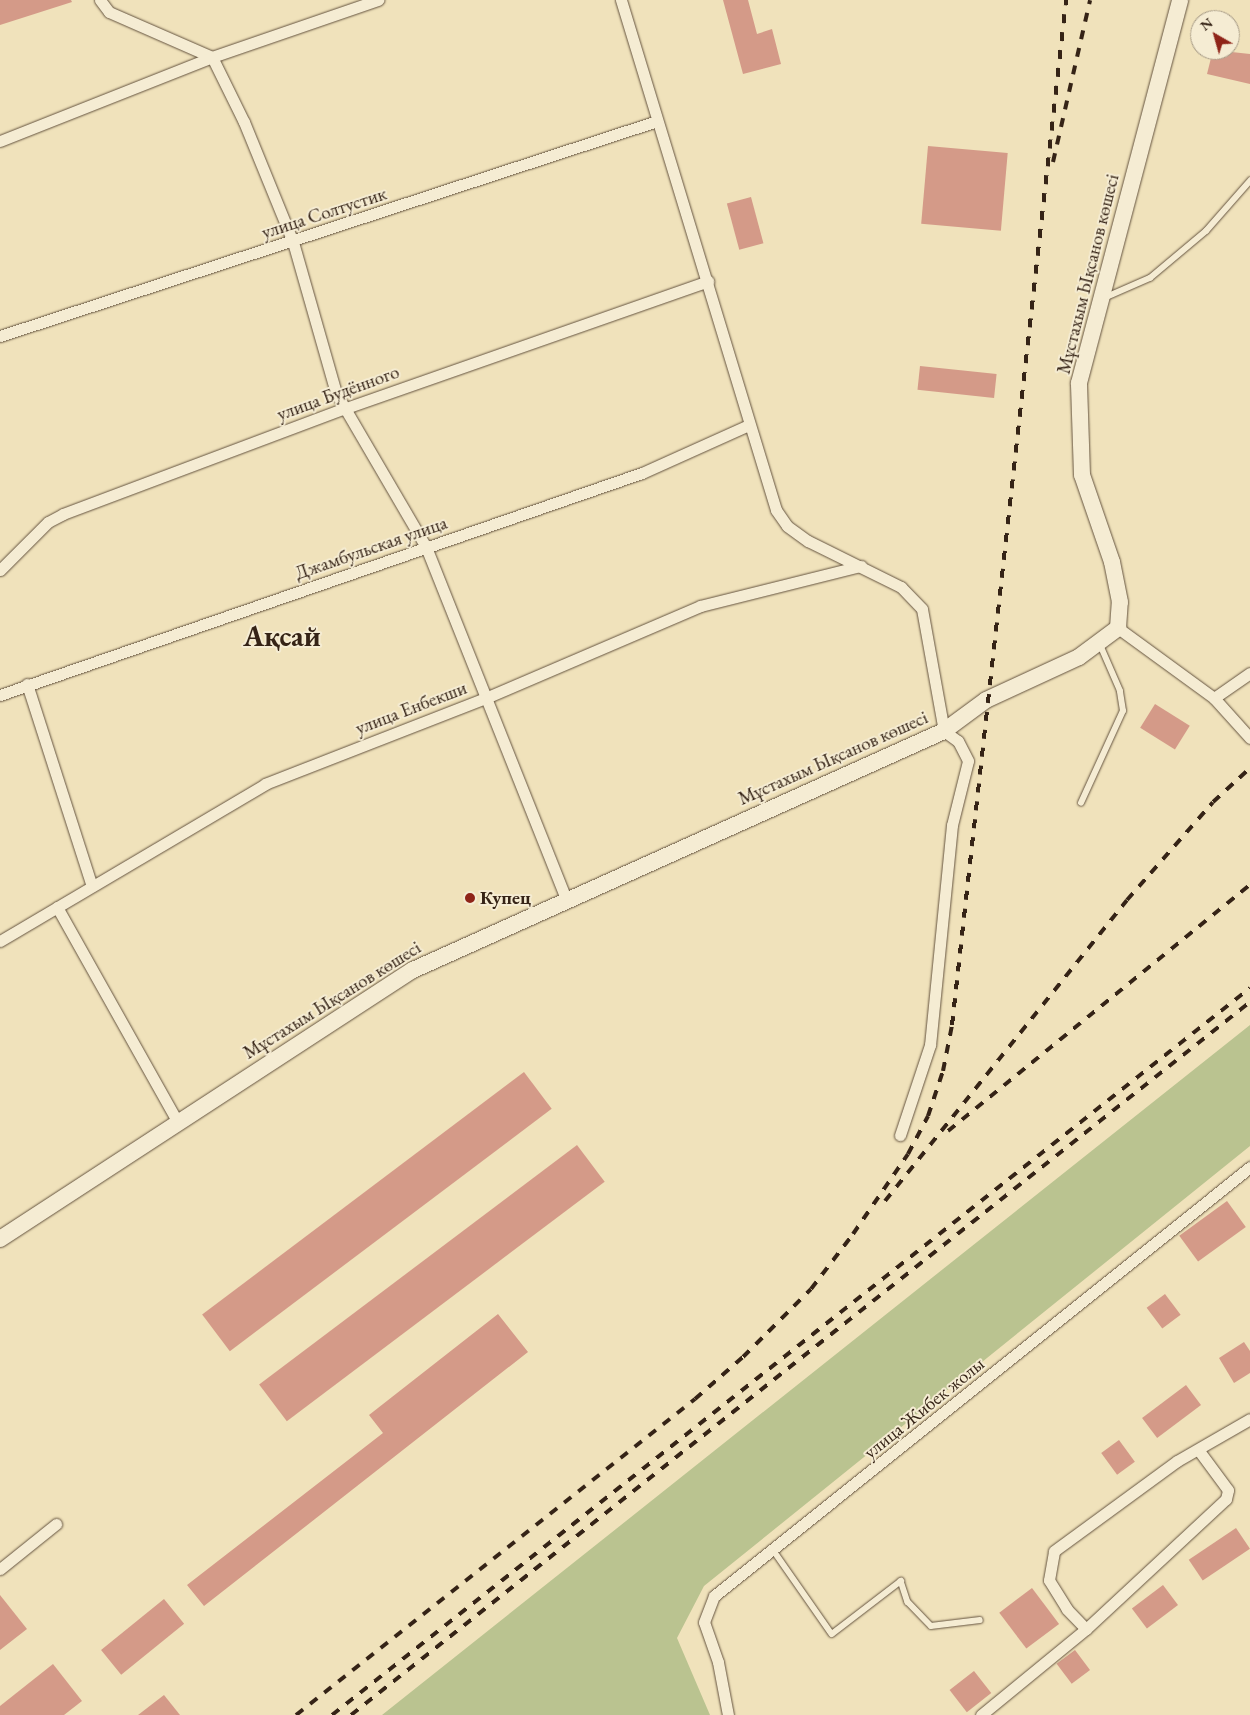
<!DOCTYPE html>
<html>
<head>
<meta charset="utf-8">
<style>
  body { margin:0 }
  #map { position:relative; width:1250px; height:1715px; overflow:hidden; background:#f0e2bb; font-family:"EB Garamond",serif }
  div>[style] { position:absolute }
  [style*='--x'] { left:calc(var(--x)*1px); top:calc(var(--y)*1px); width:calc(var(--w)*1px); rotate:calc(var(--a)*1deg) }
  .green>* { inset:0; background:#bac390 }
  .building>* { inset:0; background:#d49a88; transform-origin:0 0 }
  .roads { filter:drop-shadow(0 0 1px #64533f) drop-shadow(0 0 1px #64533f) }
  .service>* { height:5.5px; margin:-2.75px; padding:0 2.75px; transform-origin:2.75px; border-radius:2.75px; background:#f5ecd3 }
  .minor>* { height:11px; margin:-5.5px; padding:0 5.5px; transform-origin:5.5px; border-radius:5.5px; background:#f5ecd3 }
  .secondary>* { height:16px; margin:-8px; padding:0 8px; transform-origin:8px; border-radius:8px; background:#f5ecd3 }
  .rail>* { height:4px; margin-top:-2px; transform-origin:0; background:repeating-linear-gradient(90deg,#352316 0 9px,transparent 0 18px) }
  .dots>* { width:14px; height:14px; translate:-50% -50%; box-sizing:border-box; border:2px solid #f5ecd3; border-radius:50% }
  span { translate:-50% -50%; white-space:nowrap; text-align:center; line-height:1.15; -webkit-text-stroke:4px #f5ecd3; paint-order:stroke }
  .street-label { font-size:19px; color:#352316 }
  .poi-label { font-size:19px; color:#352316; font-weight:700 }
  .left { translate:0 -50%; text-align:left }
  .town-label { font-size:29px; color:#352316; font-weight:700 }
  .north { position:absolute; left:1190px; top:10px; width:50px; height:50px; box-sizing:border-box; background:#f5ecd3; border:1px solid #a89c87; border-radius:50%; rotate:322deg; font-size:14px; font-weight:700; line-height:20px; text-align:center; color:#352316 }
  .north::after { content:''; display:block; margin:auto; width:18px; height:22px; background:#8f2418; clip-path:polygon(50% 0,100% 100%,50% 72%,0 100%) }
</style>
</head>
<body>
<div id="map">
  <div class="green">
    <div style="clip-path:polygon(1250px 1025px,1250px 1146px,704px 1586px,677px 1638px,710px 1715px,382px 1715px)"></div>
  </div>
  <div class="building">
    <div style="clip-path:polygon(0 0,71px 0,72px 2px,0 25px)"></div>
    <div style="clip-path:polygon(723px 0,748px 0,757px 34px,772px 29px,781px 64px,743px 74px)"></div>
    <div style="clip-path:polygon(1213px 50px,1250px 54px,1250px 84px,1207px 74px)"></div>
    <div style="left:928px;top:146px;width:80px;height:78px;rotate:5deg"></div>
    <div style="left:751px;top:197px;width:48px;height:25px;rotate:75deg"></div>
    <div style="left:920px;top:366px;width:77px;height:24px;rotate:6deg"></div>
    <div style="left:1155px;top:704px;width:41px;height:28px;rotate:32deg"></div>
    <div style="left:524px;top:1072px;width:46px;height:403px;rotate:53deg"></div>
    <div style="left:577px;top:1145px;width:46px;height:398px;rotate:53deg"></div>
    <div style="left:1227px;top:1201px;width:32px;height:59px;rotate:54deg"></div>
    <div style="left:1165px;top:1294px;width:26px;height:23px;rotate:53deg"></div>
    <div style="clip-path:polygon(498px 1314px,528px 1352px,204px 1606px,187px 1585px,383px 1433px,369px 1415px)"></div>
    <div style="clip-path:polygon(1244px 1342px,1250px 1351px,1250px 1373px,1234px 1383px,1219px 1358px)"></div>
    <div style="left:1186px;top:1385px;width:25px;height:55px;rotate:53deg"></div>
    <div style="left:1119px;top:1440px;width:27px;height:22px;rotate:54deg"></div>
    <div style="left:1236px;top:1528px;width:25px;height:57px;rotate:56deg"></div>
    <div style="left:1163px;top:1585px;width:25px;height:39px;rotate:53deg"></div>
    <div style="left:1032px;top:1588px;width:45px;height:41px;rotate:53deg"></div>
    <div style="clip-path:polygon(0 1595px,27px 1629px,0 1650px)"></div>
    <div style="left:164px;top:1599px;width:32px;height:81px;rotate:51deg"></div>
    <div style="left:1075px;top:1650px;width:25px;height:23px;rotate:53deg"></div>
    <div style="clip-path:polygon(53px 1664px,82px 1701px,64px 1715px,0 1715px,0 1706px)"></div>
    <div style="left:974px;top:1671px;width:28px;height:31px;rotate:52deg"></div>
    <div style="clip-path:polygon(164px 1695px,180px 1715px,138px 1715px)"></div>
  </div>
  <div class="roads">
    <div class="service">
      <div style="--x:1104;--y:298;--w:50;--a:-23.5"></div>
      <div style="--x:1150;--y:278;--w:73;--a:-40"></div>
      <div style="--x:1206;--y:231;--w:67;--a:-48.7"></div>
      <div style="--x:1081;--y:803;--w:101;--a:-65.5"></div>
      <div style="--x:1123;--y:711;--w:20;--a:-99"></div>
      <div style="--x:1120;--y:691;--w:50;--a:-113.5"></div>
      <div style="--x:774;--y:1551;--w:101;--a:55.1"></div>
      <div style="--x:832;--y:1634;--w:87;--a:-37.5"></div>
      <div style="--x:901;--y:1581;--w:22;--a:72"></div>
      <div style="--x:908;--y:1602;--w:33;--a:46"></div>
      <div style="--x:931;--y:1626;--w:49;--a:-7"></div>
    </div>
    <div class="minor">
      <div style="--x:100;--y:0;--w:15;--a:53"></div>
      <div style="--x:109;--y:12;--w:112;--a:23.6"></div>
      <div style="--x:212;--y:57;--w:72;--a:63.8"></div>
      <div style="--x:244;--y:122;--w:130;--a:67.8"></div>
      <div style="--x:293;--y:242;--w:157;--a:74.1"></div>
      <div style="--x:336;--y:393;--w:178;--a:59.7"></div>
      <div style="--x:426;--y:547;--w:379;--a:68.3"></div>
      <div style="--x:621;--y:0;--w:533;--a:73.09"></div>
      <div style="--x:776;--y:510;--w:19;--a:55"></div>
      <div style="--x:787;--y:526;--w:26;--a:36"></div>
      <div style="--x:808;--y:541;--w:104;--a:26.3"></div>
      <div style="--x:901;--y:587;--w:30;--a:46"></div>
      <div style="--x:922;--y:609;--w:124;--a:79.8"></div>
      <div style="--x:944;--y:731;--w:17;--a:36"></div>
      <div style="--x:958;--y:741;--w:22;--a:63"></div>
      <div style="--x:968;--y:761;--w:66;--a:104"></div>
      <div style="--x:952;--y:825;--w:221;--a:95.7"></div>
      <div style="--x:930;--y:1045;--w:95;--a:108.4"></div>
      <div style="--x:0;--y:141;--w:228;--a:-21.6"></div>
      <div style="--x:212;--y:57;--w:176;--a:-19"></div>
      <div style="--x:0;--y:336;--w:691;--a:-18.12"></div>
      <div style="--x:0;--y:570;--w:68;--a:-45"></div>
      <div style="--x:48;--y:522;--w:17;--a:-28"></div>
      <div style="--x:63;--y:514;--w:299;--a:-20.6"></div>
      <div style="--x:343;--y:409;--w:387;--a:-19.3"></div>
      <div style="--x:1118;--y:628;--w:119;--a:36.1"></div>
      <div style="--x:1214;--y:698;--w:54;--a:48"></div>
      <div style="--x:27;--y:684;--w:212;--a:72.2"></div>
      <div style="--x:0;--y:695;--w:679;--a:-19.08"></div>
      <div style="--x:642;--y:473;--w:117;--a:-24.2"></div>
      <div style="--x:1214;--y:698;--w:44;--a:-34.8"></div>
      <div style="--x:57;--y:907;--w:245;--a:60.7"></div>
      <div style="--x:0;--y:941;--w:308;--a:-30.6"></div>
      <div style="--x:265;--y:784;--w:239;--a:-21.3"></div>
      <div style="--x:488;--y:697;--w:231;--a:-23.2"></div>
      <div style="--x:700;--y:606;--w:166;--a:-14"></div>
      <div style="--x:0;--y:1569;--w:72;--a:-38.8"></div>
      <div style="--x:1086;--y:1629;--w:191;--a:-42.9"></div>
      <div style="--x:1226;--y:1499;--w:9;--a:-77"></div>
      <div style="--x:1228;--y:1490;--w:47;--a:-126.4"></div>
      <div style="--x:728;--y:1715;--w:54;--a:-100.7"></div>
      <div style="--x:718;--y:1662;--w:42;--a:-109.3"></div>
      <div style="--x:704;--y:1622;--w:28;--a:-69"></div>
      <div style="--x:714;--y:1596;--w:687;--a:-38.67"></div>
      <div style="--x:981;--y:1715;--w:136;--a:-39.3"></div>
      <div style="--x:1086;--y:1629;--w:28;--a:-134"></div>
      <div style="--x:1067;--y:1609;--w:34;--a:-122"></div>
      <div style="--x:1049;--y:1580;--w:29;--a:-80"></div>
      <div style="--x:1054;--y:1551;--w:152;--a:-36.2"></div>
      <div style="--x:1177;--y:1461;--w:84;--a:-29.9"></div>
    </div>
    <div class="secondary">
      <div style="--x:0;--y:1239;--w:493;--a:-33.1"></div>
      <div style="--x:413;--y:970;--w:582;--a:-24.23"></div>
      <div style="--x:944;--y:731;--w:52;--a:-36.4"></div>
      <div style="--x:986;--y:700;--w:102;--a:-24.8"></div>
      <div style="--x:1079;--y:657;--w:49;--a:-36.6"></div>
      <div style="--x:1118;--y:628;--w:26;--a:-86"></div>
      <div style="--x:1120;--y:602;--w:41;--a:-101.3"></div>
      <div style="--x:1112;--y:562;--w:92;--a:-109"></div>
      <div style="--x:1082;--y:475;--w:92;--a:-91.9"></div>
      <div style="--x:1079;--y:383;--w:396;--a:-75.2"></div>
    </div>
  </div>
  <div class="rail">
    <div style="--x:1053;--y:162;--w:166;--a:-77.1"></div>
    <div style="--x:948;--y:1131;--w:390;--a:-39.2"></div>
    <div style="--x:885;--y:1201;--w:386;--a:-51.2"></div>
    <div style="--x:1127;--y:900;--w:130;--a:-48.7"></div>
    <div style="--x:1213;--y:802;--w:50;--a:-42.6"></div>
    <div style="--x:296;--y:1715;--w:509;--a:-38.38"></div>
    <div style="--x:695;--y:1399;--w:64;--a:-41.2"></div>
    <div style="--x:743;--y:1357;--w:96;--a:-45"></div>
    <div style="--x:811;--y:1289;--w:69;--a:-52.6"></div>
    <div style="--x:853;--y:1234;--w:97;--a:-55.5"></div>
    <div style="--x:908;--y:1154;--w:43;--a:-62.2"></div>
    <div style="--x:928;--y:1116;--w:47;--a:-71.6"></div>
    <div style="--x:943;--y:1071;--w:47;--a:-78.9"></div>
    <div style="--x:952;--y:1025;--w:1031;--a:-83.65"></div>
    <div style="--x:332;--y:1715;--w:1171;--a:-38.38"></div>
    <div style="--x:351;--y:1715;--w:1147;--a:-38.42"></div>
  </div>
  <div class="dots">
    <div style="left:470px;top:898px;background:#8f2418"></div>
  </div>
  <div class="street-label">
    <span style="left:324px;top:213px;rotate:-18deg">улица Солтустик</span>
    <span style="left:1088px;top:274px;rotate:-76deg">Мұстахым Ықсанов көшесі</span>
    <span style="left:338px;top:393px;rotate:-20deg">улица Будённого</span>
    <span style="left:371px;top:548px;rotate:-19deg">Джамбульская улица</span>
    <span style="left:411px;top:708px;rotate:-21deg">улица Енбекши</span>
    <span style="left:833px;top:758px;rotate:-24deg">Мұстахым Ықсанов көшесі</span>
    <span style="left:332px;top:1000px;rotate:-32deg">Мұстахым Ықсанов көшесі</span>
    <span style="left:924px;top:1408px;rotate:-39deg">улица Жибек жолы</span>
  </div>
  <div class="poi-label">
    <span class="left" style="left:480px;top:898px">Купец</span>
  </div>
  <div class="town-label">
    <span style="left:282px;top:637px">Ақсай</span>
  </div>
  <div class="north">N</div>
</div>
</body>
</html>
